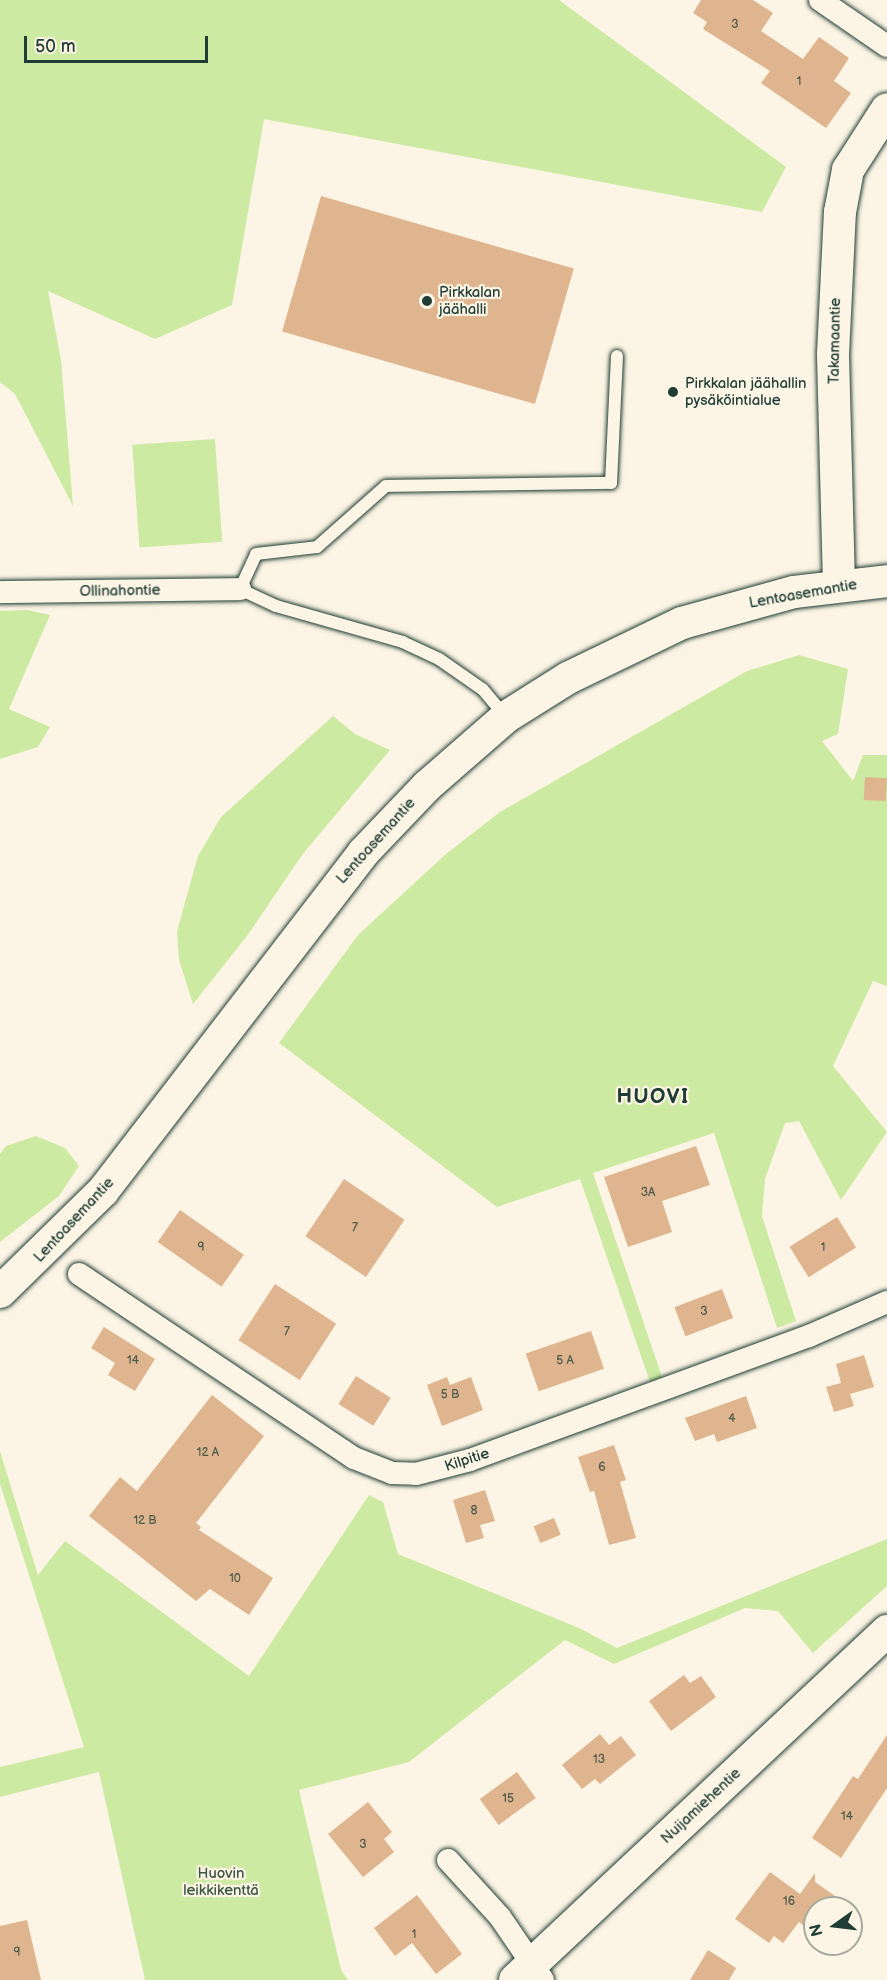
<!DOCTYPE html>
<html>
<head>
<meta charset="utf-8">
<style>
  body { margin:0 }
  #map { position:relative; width:887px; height:1980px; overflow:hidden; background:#fcf5e5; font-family:"Balsamiq Sans",sans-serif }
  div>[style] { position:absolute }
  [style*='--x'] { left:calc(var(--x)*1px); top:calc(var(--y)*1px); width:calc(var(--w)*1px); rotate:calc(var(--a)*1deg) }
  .green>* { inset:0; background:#cdeaa2; transform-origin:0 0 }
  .building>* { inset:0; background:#dfb58f; transform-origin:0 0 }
  .roads { filter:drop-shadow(0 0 2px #1f3d34) drop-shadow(0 0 2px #1f3d34) }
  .lane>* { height:12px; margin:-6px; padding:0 6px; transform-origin:6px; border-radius:6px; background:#fcf5e5 }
  .street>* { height:22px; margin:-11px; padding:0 11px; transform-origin:11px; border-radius:11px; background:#fcf5e5 }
  .secondary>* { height:32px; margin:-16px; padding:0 16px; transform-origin:16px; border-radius:16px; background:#fcf5e5 }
  .dots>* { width:16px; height:16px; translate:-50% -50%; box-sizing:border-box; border:3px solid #fcf5e5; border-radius:50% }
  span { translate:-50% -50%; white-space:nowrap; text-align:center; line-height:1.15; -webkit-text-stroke:4.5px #fcf5e5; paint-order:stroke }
  .number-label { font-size:12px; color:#4f5b4b }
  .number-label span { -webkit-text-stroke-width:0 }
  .poi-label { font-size:15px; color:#1f3d34 }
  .left { translate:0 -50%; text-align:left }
  .street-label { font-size:15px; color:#1f3d34 }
  .park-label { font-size:15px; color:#395744 }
  .district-label { font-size:21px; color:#1f3d34; font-weight:700; letter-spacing:1.5px }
  .north { position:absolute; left:803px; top:1896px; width:60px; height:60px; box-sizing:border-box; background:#fcf5e5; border:2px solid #a4ab9e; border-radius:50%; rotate:256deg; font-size:16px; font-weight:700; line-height:24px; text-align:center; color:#1f3d34 }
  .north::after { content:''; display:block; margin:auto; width:21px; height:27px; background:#1f3d34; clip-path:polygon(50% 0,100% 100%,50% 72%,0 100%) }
  .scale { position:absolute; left:24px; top:36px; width:184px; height:27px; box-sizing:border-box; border:3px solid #1f3d34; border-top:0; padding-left:8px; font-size:18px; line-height:21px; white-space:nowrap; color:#1f3d34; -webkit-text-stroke:4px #fcf5e5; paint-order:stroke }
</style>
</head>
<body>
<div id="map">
  <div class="green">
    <div style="clip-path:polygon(0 0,559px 0,786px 167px,762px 212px,264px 119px,232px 305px,155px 339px,48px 291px,61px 360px,73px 506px,15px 394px,0 382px)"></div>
    <div style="left:215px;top:439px;width:103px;height:83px;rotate:86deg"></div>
    <div style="clip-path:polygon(27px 610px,50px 615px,9px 709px,50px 727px,38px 747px,0 759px,0 611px)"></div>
    <div style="clip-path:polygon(799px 655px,848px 669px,838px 734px,822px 741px,853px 781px,863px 755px,887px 755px,887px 986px,873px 981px,833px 1066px,887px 1132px,841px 1200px,799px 1121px,785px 1123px,765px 1179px,762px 1216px,796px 1321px,777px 1328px,714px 1133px,593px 1173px,662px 1377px,650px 1382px,580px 1179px,497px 1207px,279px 1043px,358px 935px,446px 854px,500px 812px,747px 671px)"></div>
    <div style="clip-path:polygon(333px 716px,355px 734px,390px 750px,302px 855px,247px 936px,193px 1004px,179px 960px,177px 931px,198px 856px,221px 817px)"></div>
    <div style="clip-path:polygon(36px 1136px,65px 1148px,79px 1166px,59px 1196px,0 1242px,0 1154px,6px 1146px)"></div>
    <div style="clip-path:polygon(0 1451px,38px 1575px,65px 1541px,249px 1676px,369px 1495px,383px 1502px,398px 1554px,579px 1628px,617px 1648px,887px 1539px,887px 1586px,813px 1653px,778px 1611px,745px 1608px,614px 1664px,565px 1640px,409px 1762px,299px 1790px,341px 1970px,348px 1980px,145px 1980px,99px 1772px,0 1797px,0 1767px,84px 1747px,0 1484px)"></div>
  </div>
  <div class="building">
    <div style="clip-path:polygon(701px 0,753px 0,773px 13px,761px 31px,803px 59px,819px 37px,849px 58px,834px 81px,851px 93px,826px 128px,761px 83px,770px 71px,703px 29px,707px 22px,693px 13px)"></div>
    <div style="left:321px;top:196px;width:263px;height:141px;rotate:16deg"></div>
    <div style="left:865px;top:777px;width:22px;height:23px;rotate:3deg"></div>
    <div style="clip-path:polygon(696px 1146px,710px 1185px,662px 1201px,672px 1232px,628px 1247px,604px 1177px)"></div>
    <div style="left:344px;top:1179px;width:73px;height:69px;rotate:34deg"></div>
    <div style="left:180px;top:1210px;width:78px;height:39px;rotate:35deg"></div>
    <div style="left:837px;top:1217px;width:36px;height:56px;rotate:58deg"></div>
    <div style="left:275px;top:1284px;width:73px;height:67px;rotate:33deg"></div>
    <div style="left:722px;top:1289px;width:31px;height:51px;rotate:69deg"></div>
    <div style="clip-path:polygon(104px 1327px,155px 1359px,135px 1391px,108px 1375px,115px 1363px,91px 1348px)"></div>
    <div style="left:591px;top:1331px;width:40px;height:69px;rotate:71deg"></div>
    <div style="clip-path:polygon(864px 1355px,874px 1387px,850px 1394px,854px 1406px,834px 1412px,826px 1387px,841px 1383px,836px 1364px)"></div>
    <div style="left:356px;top:1376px;width:41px;height:33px;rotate:32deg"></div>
    <div style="clip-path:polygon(447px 1377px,450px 1385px,471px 1377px,483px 1410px,442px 1426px,427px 1385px)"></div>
    <div style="clip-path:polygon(212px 1395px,264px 1436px,196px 1523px,201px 1527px,199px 1530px,273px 1578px,249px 1615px,210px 1589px,196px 1601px,89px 1516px,120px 1477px,137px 1491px)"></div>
    <div style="clip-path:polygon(746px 1396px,757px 1428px,717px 1442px,714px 1434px,695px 1441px,685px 1418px)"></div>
    <div style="clip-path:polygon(614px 1445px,626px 1480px,620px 1482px,636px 1538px,609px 1545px,594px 1491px,590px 1492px,578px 1457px)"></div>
    <div style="clip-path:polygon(485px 1490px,495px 1521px,480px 1525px,484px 1538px,466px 1543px,453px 1500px)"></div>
    <div style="left:554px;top:1518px;width:18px;height:22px;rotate:68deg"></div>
    <div style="clip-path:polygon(684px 1675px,690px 1683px,701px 1676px,716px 1697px,671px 1731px,649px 1701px)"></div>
    <div style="clip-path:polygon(600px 1734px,609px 1745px,621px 1736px,636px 1755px,600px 1784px,595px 1779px,582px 1789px,562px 1765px)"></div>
    <div style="clip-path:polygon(887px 1735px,887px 1788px,841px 1858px,812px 1838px,853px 1776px,858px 1779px)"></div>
    <div style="left:517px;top:1772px;width:32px;height:46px;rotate:54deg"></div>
    <div style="clip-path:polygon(368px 1802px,392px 1832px,384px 1839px,394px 1852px,363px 1877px,328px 1834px)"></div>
    <div style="clip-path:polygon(770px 1872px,800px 1894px,815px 1873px,815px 1882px,835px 1896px,826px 1908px,815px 1908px,815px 1935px,799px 1922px,783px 1943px,774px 1936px,769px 1943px,735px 1919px)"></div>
    <div style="clip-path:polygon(417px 1895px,462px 1954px,436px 1974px,412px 1943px,395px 1956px,374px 1928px)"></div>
    <div style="clip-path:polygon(27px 1920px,41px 1980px,0 1980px,0 1926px)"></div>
    <div style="clip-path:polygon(708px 1950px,736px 1968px,729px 1980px,690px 1980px)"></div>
  </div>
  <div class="roads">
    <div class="lane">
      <div style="--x:505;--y:716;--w:35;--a:-130"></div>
      <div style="--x:482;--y:689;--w:52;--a:-145.1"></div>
      <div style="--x:439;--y:659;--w:40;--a:-155"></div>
      <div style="--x:403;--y:642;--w:132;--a:-164.2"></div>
      <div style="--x:276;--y:606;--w:40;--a:-155"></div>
      <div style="--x:240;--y:589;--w:38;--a:-65"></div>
      <div style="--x:256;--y:554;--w:61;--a:-6.5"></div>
      <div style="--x:317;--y:547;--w:92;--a:-41.5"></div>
      <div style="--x:386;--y:486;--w:225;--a:-0.8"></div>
      <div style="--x:611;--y:483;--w:127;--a:-87.3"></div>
    </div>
    <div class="street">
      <div style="--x:820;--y:0;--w:81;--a:34.5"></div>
      <div style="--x:0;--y:592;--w:240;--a:-0.7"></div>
      <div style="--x:79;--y:1274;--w:331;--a:33.8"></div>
      <div style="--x:354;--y:1458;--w:41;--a:21.5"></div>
      <div style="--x:392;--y:1473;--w:24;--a:2"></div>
      <div style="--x:416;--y:1474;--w:56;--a:-14.5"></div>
      <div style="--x:470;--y:1460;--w:361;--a:-20.1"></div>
      <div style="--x:809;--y:1336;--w:85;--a:-23.6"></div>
      <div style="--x:448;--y:1860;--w:77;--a:47.6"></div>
      <div style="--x:500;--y:1917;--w:76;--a:55.7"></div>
    </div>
    <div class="secondary">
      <div style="--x:839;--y:585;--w:231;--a:-91.5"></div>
      <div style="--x:833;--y:354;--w:142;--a:-87.2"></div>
      <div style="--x:840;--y:212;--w:43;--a:-79.2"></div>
      <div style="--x:848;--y:170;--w:72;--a:-57.4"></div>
      <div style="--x:0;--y:1292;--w:144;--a:-44.4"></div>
      <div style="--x:103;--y:1191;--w:426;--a:-52.4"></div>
      <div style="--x:363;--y:853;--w:93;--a:-46.3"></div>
      <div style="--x:427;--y:786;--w:105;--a:-41.1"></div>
      <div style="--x:506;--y:717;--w:73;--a:-32.2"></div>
      <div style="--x:568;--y:678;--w:127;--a:-25.8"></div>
      <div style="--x:682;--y:623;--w:116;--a:-15.5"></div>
      <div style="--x:794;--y:592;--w:94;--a:-6.7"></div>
      <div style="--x:515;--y:1980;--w:510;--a:-43.17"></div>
    </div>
  </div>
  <div class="dots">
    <div style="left:427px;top:301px;background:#1f3d34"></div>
    <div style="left:673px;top:392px;background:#1f3d34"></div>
  </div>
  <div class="number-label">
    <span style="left:735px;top:25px">3</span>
    <span style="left:799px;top:82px">1</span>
    <span style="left:648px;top:1193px">3A</span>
    <span style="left:355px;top:1228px">7</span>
    <span style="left:201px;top:1248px">9</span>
    <span style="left:823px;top:1248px">1</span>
    <span style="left:704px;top:1312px">3</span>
    <span style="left:287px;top:1332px">7</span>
    <span style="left:133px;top:1361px">14</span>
    <span style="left:565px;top:1361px">5 A</span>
    <span style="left:450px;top:1395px">5 B</span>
    <span style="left:732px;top:1419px">4</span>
    <span style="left:208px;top:1453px">12 A</span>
    <span style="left:602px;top:1468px">6</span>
    <span style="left:474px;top:1511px">8</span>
    <span style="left:145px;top:1521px">12 B</span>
    <span style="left:235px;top:1579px">10</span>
    <span style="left:599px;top:1760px">13</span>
    <span style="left:508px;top:1799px">15</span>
    <span style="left:847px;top:1817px">14</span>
    <span style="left:363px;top:1845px">3</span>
    <span style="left:789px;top:1902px">16</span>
    <span style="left:414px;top:1935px">1</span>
    <span style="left:17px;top:1953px">9</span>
  </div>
  <div class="poi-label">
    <span class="left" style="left:439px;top:301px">Pirkkalan<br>jäähalli</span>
    <span class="left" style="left:685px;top:392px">Pirkkalan jäähallin<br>pysäköintialue</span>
  </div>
  <div class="street-label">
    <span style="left:835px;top:341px;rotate:-89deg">Takamaantie</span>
    <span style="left:120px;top:591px;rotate:-1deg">Ollinahontie</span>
    <span style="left:803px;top:594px;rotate:-10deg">Lentoasemantie</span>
    <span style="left:376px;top:841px;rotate:-48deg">Lentoasemantie</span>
    <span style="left:74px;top:1220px;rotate:-47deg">Lentoasemantie</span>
    <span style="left:467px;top:1460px;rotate:-18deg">Kilpitie</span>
    <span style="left:701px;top:1806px;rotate:-43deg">Nuijamiehentie</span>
  </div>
  <div class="park-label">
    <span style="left:221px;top:1882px">Huovin<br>leikkikenttä</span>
  </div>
  <div class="district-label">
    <span style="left:653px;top:1097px">HUOVI</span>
  </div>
  <div class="north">N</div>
  <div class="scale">50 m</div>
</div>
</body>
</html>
